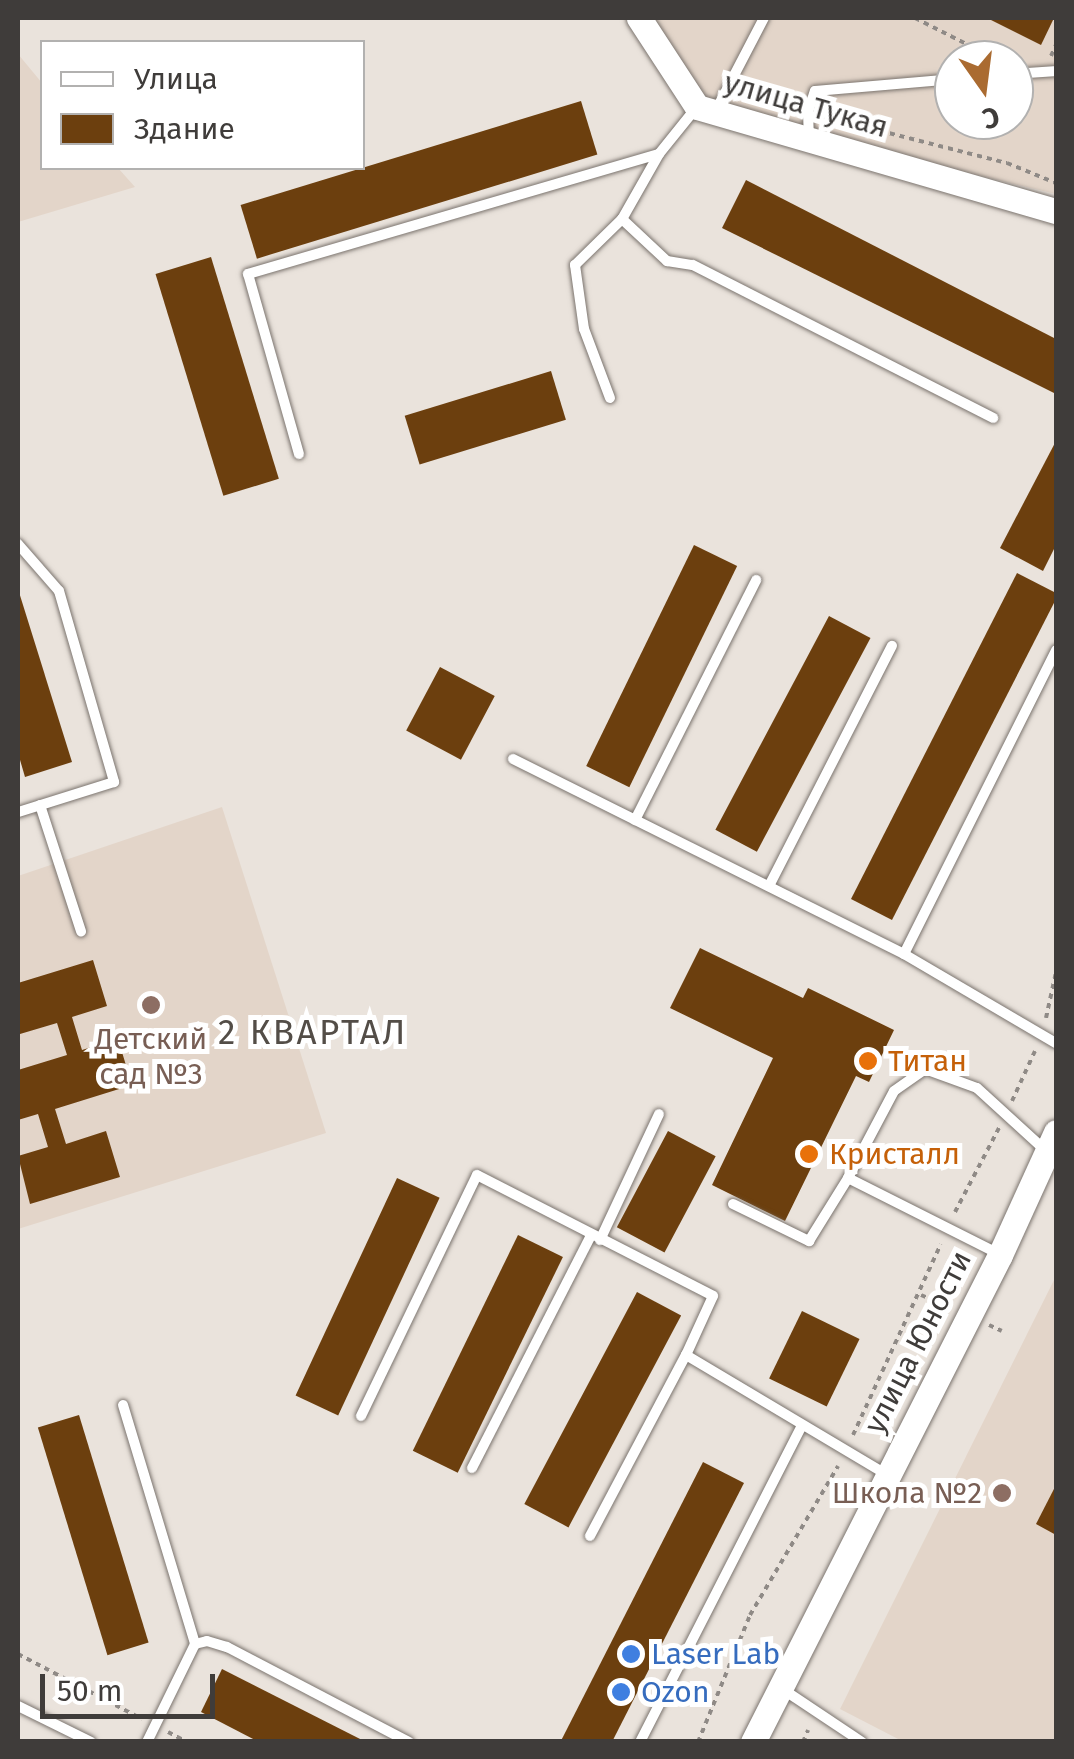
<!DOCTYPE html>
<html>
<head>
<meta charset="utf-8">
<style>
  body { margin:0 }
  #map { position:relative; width:1074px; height:1759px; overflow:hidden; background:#eae3dc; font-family:"Fira Sans",sans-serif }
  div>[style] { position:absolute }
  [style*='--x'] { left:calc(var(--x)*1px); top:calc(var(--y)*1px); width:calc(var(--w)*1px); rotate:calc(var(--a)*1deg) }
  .built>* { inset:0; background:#e3d5c9 }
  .building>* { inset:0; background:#6c3f0e; transform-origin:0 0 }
  .path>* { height:4px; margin-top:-2px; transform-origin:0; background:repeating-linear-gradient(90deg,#8f8a86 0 5px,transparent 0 10px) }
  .roads { filter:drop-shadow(0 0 2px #7b746e) drop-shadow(0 0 2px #7b746e) }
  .service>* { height:10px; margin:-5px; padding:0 5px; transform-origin:5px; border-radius:5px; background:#fff }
  .tertiary>* { height:25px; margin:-12.5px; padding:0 12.5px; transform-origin:12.5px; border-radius:12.5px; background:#fff }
  .dots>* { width:28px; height:28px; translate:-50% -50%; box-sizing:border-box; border:5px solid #fff; border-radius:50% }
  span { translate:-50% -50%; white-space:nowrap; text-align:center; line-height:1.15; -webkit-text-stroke:10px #fff; paint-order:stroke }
  .street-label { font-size:30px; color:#3f3c3a }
  .education-label { font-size:30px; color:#785e54 }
  .right { translate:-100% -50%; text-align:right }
  .food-label { font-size:30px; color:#c56008 }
  .left { translate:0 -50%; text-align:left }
  .shop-label { font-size:30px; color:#366cbe }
  .quarter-label { font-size:35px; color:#534d47; letter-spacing:2.5px }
  .frame { position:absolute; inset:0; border:20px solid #3f3c3a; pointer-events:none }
  .legend { position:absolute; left:40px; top:40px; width:325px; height:130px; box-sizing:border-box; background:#fff; border:2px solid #b2b1b0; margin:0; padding:12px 18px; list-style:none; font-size:30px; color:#3f3c3a }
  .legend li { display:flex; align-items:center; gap:20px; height:50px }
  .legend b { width:50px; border:2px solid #b2b1b0 }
  .north { position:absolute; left:934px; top:40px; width:100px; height:100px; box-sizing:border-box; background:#fff; border:2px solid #b2b1b0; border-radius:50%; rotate:166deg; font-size:28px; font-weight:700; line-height:40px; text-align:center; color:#3f3c3a }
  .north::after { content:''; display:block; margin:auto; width:35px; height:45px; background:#aa6b31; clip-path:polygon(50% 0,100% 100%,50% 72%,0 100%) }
  .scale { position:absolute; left:40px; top:1674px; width:175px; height:45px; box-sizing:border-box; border:5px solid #3f3c3a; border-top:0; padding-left:12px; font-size:30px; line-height:35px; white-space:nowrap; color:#3f3c3a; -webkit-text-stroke:8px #fff; paint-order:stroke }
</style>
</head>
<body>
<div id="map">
  <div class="built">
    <div style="clip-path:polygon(evenodd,646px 18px,1056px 18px,1056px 194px,771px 126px,703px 101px,646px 18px,954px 60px,1014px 60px,1014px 120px,954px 120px,954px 60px)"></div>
    <div style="clip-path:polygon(18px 54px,42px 83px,42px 168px,118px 168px,135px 187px,18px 222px)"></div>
    <div style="clip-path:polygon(222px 807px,326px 1133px,18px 1229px,18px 876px)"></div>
    <div style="clip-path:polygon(1056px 1276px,1056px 1741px,902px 1741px,840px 1709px)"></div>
  </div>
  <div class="building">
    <div style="clip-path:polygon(987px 18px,1054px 18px,1041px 45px)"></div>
    <div style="left:581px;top:101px;width:56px;height:356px;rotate:73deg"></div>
    <div style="clip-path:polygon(746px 180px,1056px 339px,1054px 393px,722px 228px)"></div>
    <div style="left:211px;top:257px;width:232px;height:58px;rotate:73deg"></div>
    <div style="left:551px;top:371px;width:51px;height:153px;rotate:73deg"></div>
    <div style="clip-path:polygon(1056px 441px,1056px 545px,1043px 571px,1000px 548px)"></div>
    <div style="left:694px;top:545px;width:48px;height:246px;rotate:26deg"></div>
    <div style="clip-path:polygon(1017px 573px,1056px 593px,1056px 599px,892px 920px,851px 899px)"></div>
    <div style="clip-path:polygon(18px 589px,72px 762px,25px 777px,18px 753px)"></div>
    <div style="left:829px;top:616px;width:47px;height:242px;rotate:28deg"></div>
    <div style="left:440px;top:667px;width:62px;height:72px;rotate:28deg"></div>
    <div style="clip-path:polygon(700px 948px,803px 998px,808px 988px,894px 1030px,869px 1082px,856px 1076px,785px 1221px,712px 1185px,773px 1058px,670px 1008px)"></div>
    <div style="clip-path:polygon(93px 960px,107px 1006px,72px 1017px,82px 1050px,118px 1039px,132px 1085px,55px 1109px,66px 1144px,106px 1131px,120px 1177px,30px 1204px,18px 1156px,48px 1147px,38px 1114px,18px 1120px,18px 1070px,67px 1055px,57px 1023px,20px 1034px,18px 983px)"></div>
    <div style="left:668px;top:1131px;width:54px;height:109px;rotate:28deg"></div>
    <div style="left:397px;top:1178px;width:47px;height:240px;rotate:25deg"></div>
    <div style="left:518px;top:1235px;width:50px;height:240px;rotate:26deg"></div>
    <div style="left:637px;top:1292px;width:50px;height:240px;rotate:28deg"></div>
    <div style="left:802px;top:1311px;width:64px;height:75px;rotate:26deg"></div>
    <div style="left:79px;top:1415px;width:238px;height:43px;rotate:73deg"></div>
    <div style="left:703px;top:1462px;width:46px;height:315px;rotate:27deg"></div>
    <div style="clip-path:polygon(1056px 1485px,1056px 1535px,1036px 1524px)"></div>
    <div style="clip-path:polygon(222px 1669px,366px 1742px,259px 1742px,201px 1712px)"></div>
  </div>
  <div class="path">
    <div style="--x:915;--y:18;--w:93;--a:26.8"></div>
    <div style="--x:1051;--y:56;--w:12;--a:-66"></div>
    <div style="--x:822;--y:116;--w:191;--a:14.3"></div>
    <div style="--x:1007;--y:163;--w:53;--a:22.2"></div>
    <div style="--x:1046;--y:1018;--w:47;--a:-77.7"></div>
    <div style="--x:1012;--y:1101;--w:55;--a:-65.3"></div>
    <div style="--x:955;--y:1212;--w:95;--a:-62.4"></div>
    <div style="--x:921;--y:1295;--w:30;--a:23"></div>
    <div style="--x:989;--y:1325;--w:14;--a:25"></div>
    <div style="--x:853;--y:1435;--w:210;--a:-65.3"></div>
    <div style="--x:18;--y:1654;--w:140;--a:27.7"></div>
    <div style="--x:168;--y:1732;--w:21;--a:28"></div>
    <div style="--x:698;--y:1742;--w:137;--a:-67.7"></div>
    <div style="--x:750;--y:1615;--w:173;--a:-59.4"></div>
    <div style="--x:803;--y:1742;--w:13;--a:-67"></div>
  </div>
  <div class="roads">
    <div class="service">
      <div style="--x:1014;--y:74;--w:42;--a:-4.1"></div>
      <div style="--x:696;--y:108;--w:59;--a:128.8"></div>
      <div style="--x:659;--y:154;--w:75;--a:119.6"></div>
      <div style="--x:622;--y:219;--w:62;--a:43"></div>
      <div style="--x:667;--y:261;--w:26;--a:9"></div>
      <div style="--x:693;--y:265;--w:337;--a:27"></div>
      <div style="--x:715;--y:112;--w:106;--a:-62.5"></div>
      <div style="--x:809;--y:140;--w:28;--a:-92"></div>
      <div style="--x:808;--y:112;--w:22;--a:-72"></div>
      <div style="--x:815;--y:91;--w:140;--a:-4.9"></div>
      <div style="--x:610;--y:398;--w:74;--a:-110.6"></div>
      <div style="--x:584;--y:329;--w:65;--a:-98"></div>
      <div style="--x:575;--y:265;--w:66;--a:-44.4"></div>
      <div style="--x:299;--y:454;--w:187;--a:-105.8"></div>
      <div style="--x:248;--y:274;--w:428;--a:-16.3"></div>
      <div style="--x:18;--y:544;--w:62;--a:48.9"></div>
      <div style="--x:59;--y:591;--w:199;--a:73.9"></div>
      <div style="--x:114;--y:782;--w:101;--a:162.6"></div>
      <div style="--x:513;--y:759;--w:437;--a:26.5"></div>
      <div style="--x:904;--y:954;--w:176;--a:30.4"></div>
      <div style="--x:40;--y:805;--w:133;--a:72"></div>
      <div style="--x:635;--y:820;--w:269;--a:-63.2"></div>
      <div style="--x:769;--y:886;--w:270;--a:-62.9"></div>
      <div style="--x:904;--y:954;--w:340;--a:-63.4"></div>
      <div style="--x:733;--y:1204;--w:85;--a:26"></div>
      <div style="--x:809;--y:1241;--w:74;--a:-58.2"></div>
      <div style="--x:600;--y:1240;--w:139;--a:-64.9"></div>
      <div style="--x:999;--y:1254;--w:169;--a:-153.3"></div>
      <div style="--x:848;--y:1178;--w:98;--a:-62.1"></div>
      <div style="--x:894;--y:1091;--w:38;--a:-35"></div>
      <div style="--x:925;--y:1069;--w:55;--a:20.1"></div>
      <div style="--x:977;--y:1088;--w:92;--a:42.4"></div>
      <div style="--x:123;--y:1405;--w:250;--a:73.2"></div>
      <div style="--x:361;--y:1416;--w:267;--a:-64.3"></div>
      <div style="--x:477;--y:1175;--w:265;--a:27.1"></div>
      <div style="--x:713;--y:1296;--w:65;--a:114.6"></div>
      <div style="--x:686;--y:1355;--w:233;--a:30.8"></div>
      <div style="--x:472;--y:1468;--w:262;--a:-62.9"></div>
      <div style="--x:590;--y:1536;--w:205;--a:-62.1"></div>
      <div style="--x:781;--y:1688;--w:97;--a:33.7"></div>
      <div style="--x:18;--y:1706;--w:81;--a:26.3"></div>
      <div style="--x:147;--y:1742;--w:109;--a:-63.9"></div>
      <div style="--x:195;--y:1644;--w:12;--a:-14"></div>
      <div style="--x:207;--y:1641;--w:21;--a:17"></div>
      <div style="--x:227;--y:1647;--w:205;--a:27.6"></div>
      <div style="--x:640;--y:1742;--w:356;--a:-62.9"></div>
    </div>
    <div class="tertiary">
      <div style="--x:639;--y:18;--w:106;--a:56.9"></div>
      <div style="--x:697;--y:107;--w:374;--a:16.2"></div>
      <div style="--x:753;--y:1742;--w:546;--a:-63.11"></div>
      <div style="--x:1000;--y:1255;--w:135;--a:-65.5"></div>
    </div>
  </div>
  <div class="dots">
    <div style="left:151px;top:1005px;background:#8d6e63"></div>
    <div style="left:868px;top:1061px;background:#e8710a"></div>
    <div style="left:809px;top:1154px;background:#e8710a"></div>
    <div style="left:1002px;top:1493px;background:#8d6e63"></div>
    <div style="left:631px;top:1654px;background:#3f7fe0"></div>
    <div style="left:621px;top:1692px;background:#3f7fe0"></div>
  </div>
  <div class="street-label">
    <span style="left:806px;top:105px;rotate:16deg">улица Тукая</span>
    <span style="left:918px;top:1342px;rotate:-63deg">улица Юности</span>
  </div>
  <div class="education-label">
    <span style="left:151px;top:1056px">Детский<br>сад №3</span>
    <span class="right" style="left:982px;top:1493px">Школа №2</span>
  </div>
  <div class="food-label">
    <span class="left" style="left:888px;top:1061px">Титан</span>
    <span class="left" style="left:829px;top:1154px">Кристалл</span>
  </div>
  <div class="shop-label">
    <span class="left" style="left:651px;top:1654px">Laser Lab</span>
    <span class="left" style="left:641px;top:1692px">Ozon</span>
  </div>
  <div class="quarter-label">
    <span style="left:313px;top:1032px">2 КВАРТАЛ</span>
  </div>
  <div class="frame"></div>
  <ul class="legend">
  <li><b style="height:12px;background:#fff"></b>Улица</li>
  <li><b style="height:28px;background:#6c3f0e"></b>Здание</li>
  </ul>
  <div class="north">С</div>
  <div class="scale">50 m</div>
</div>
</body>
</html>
